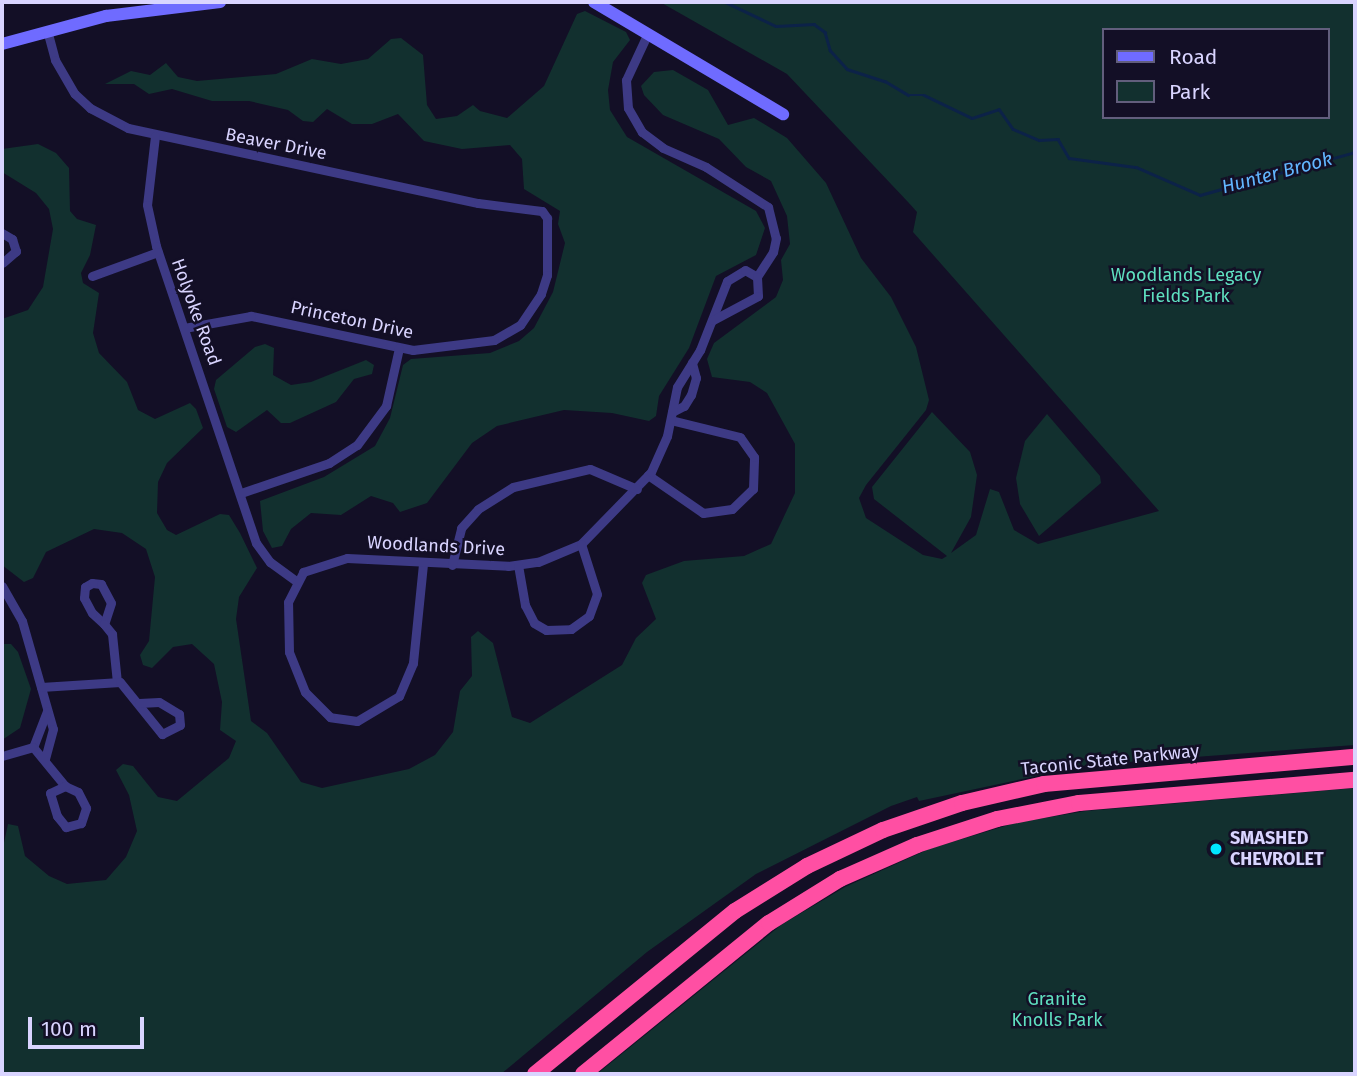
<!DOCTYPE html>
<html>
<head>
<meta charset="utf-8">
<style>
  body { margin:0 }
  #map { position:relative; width:1357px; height:1076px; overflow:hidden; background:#130f26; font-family:"Fira Sans",sans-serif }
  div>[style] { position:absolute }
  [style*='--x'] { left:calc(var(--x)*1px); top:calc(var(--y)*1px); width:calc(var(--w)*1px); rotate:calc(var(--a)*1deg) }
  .green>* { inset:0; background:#12302f }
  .stream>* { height:2.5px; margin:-1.25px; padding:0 1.25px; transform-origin:1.25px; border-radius:1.25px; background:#0c2248 }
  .street>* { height:9px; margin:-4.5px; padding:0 4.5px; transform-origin:4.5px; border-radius:4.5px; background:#3d3a85 }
  .secondary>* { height:12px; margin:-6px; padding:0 6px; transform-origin:6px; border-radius:6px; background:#6f6bff }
  .highway>* { height:16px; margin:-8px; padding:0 8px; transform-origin:8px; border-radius:8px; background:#ff4fa3 }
  .dots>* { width:19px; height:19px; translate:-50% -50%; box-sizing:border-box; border:4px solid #130f26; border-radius:50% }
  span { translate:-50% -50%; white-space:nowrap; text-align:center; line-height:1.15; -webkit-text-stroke:5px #130f26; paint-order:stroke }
  .street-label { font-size:18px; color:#d9d4ff }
  .park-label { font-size:18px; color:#5fe0c0 }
  .poi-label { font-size:18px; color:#d9d4ff; font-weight:700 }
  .left { translate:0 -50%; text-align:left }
  .water-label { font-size:19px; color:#62b6ff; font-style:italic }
  .frame { position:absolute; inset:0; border:4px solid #d9d4ff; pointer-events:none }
  .legend { position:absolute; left:1102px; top:28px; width:228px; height:91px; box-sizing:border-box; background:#130f26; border:2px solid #625e7d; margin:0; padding:9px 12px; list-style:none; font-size:21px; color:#d9d4ff }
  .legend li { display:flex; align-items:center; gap:14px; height:35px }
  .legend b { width:35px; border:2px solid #625e7d }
  .scale { position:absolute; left:28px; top:1017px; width:116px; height:32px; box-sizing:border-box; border:4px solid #d9d4ff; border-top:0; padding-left:9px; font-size:21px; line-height:24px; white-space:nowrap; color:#d9d4ff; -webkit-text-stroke:5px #130f26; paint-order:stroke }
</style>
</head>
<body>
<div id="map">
  <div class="green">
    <div style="clip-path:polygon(evenodd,660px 2px,1355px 2px,1355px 745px,1088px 765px,919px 801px,917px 797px,891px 806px,756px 874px,647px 952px,501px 1074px,2px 1074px,2px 852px,8px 824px,18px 826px,25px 856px,49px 876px,67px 884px,106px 880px,126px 857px,137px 831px,129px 795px,116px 770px,123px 764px,133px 766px,158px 797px,177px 801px,229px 758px,236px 741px,220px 730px,222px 702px,214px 664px,192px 644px,173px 647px,152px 668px,143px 665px,140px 655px,149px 641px,155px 577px,146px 549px,122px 533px,94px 529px,46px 552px,33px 578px,24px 582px,2px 565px,2px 319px,28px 310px,43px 287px,53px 229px,49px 209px,36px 193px,2px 172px,2px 149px,38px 144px,56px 153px,69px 168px,70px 211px,77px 219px,96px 225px,90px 255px,81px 273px,83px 283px,99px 293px,93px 333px,99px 353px,127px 382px,138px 410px,155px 419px,190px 403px,196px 409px,203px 428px,167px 463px,158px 482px,157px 513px,167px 530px,176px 535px,220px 514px,229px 515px,240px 533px,257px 568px,239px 597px,236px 619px,251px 721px,267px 733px,301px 782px,322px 788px,409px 769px,435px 755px,453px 732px,460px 691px,472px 676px,471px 637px,478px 631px,493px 643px,512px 717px,530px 723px,622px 665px,636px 638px,656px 619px,642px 583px,646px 575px,684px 561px,744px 556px,771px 544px,795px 493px,795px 444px,767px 393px,750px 382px,712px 377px,707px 359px,714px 343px,776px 297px,783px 280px,781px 260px,790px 244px,787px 216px,771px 181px,746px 167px,719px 139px,663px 115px,644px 95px,641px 86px,654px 72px,673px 70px,708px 90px,728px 125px,754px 118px,787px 138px,826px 183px,861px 258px,891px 297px,916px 347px,929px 400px,926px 410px,866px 485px,859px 498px,866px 518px,923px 555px,942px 559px,947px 556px,874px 499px,872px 487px,932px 412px,970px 452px,977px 475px,971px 517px,951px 553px,976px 535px,990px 489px,999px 492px,1014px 530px,1038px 544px,1159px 511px,913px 232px,917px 212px,908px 202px,787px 74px,660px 2px,1103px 30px,1327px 30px,1327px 117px,1103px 117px,1103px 30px)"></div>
    <div style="clip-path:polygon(585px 11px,626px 32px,630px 40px,613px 62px,608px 90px,610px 110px,627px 137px,756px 211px,765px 228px,756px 255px,716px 276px,689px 348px,659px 396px,656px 416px,649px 421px,612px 413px,564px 410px,497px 426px,472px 443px,427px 503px,400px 512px,393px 503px,371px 496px,341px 515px,311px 513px,291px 529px,282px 546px,272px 548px,263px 531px,260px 501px,324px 477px,375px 446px,390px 418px,403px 365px,411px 359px,490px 353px,519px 341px,534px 328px,553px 292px,565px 243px,558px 224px,560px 211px,524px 189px,522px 159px,510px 145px,462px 149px,424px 141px,398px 114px,372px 124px,352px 124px,327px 109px,313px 122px,303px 121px,288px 110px,249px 101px,212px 101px,172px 89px,149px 94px,134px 84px,105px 84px,131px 71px,150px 75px,166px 63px,178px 77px,197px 81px,276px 74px,312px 59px,341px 64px,368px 59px,391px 39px,401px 38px,423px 55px,427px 105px,436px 119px,457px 116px,473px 105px,480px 111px,507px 118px,544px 86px,577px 14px)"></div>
    <div style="clip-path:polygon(265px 344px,274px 348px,273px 375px,291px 385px,311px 382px,366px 360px,374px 365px,372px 374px,354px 379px,336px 402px,290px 423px,281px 423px,267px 410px,236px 432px,227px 427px,214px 389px,216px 380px,255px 347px)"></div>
    <div style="clip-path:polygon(1047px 414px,1100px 476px,1101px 483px,1039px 536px,1020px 504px,1016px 478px,1025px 441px)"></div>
    <div style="clip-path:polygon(2px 644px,11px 644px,18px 652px,31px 689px,20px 728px,2px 740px)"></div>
    <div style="clip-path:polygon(1355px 788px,1355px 1074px,597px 1074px,781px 925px,845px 887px,929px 849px,1015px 823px,1086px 811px)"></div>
  </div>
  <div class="stream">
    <div style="--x:725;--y:2;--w:56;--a:25.2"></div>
    <div style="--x:776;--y:26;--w:38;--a:-3"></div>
    <div style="--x:814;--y:24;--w:14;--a:36"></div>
    <div style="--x:825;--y:32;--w:19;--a:74"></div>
    <div style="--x:830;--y:50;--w:25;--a:48"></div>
    <div style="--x:847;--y:69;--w:40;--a:18"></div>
    <div style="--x:885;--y:81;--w:27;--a:31"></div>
    <div style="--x:908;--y:95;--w:16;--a:0"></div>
    <div style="--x:924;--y:95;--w:53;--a:25.6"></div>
    <div style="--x:972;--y:118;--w:28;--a:-18"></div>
    <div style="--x:999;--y:109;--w:24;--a:55"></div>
    <div style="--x:1013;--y:129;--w:28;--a:23"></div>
    <div style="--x:1039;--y:140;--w:19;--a:-3"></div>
    <div style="--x:1058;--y:139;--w:22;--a:60"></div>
    <div style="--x:1069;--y:158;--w:68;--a:7.7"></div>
    <div style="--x:1136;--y:167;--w:70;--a:23.6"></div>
    <div style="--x:1200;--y:195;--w:161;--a:-15.5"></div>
  </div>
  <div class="street">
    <div style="--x:47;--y:30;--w:31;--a:75"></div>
    <div style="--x:55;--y:60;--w:39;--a:60"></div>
    <div style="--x:75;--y:94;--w:21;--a:43"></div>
    <div style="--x:90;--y:108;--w:43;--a:27.8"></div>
    <div style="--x:128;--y:128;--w:358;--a:12.1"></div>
    <div style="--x:478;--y:203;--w:64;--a:7.1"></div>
    <div style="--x:542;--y:211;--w:9;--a:54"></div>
    <div style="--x:547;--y:218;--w:57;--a:90"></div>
    <div style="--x:547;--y:275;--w:20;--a:108"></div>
    <div style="--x:541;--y:294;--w:37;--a:124"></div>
    <div style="--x:520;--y:325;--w:30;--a:150"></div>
    <div style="--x:494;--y:340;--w:82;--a:173"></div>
    <div style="--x:413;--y:350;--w:166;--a:-168.1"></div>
    <div style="--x:251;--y:316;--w:68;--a:169.8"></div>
    <div style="--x:647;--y:35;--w:50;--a:115"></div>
    <div style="--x:626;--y:80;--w:28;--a:86"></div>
    <div style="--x:628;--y:108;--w:28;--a:60"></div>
    <div style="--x:642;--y:132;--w:26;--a:37"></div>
    <div style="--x:663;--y:148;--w:47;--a:23.8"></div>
    <div style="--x:706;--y:167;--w:74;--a:32.8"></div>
    <div style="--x:768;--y:207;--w:32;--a:76"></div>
    <div style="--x:776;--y:238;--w:14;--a:102"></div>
    <div style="--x:773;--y:252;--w:30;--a:123"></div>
    <div style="--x:155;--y:136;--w:69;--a:96.6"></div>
    <div style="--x:147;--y:205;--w:42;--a:77.6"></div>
    <div style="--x:156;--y:246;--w:313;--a:71.4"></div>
    <div style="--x:256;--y:543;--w:24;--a:54"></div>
    <div style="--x:270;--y:562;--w:32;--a:36"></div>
    <div style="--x:2;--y:233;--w:12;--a:31"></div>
    <div style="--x:12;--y:239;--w:13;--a:72"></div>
    <div style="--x:16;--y:251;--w:18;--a:139"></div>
    <div style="--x:92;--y:276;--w:70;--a:-20"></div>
    <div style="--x:672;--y:412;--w:13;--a:-27"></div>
    <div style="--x:684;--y:406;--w:13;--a:-58"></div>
    <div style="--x:691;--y:395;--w:18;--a:-74"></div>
    <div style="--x:696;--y:378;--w:16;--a:-105"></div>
    <div style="--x:648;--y:475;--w:67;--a:34.6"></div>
    <div style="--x:703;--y:513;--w:29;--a:-8"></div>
    <div style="--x:732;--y:509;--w:29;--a:-44"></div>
    <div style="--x:753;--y:489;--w:32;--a:-88"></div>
    <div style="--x:754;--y:457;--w:24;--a:-125"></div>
    <div style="--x:740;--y:437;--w:71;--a:-166.2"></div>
    <div style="--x:241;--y:493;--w:93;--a:-18.8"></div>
    <div style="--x:329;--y:463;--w:33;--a:-33"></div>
    <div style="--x:357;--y:445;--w:49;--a:-53.4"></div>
    <div style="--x:386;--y:406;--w:59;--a:-77.4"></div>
    <div style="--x:423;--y:564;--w:100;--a:95.8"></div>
    <div style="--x:413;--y:663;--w:36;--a:113"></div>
    <div style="--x:399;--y:696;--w:49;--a:149.2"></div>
    <div style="--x:357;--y:721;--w:27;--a:-172"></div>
    <div style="--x:330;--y:717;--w:35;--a:-135"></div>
    <div style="--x:305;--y:692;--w:43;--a:-111.8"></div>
    <div style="--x:289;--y:652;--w:50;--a:-91.1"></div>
    <div style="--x:288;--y:602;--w:34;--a:-63"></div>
    <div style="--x:303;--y:572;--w:46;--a:-17.7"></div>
    <div style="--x:347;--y:558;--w:161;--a:2.8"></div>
    <div style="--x:508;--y:566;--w:30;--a:-8"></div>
    <div style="--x:538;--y:562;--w:47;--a:-22.7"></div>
    <div style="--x:581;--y:544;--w:100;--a:-45.8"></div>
    <div style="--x:651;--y:472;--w:39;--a:-66"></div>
    <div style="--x:667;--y:436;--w:50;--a:-78.5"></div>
    <div style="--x:677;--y:387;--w:44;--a:-58.1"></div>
    <div style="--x:700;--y:350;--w:74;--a:-68.6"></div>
    <div style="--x:727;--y:281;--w:21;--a:-31"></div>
    <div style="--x:745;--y:270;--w:14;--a:30"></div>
    <div style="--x:757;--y:277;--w:19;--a:87"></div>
    <div style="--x:758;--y:296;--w:51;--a:151.9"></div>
    <div style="--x:452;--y:565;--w:38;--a:-76"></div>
    <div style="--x:461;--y:528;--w:25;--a:-48"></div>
    <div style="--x:478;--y:509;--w:41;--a:-32.2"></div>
    <div style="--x:513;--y:487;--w:79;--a:-13.2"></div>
    <div style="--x:590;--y:469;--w:51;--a:23.1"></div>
    <div style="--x:518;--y:565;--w:41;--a:80.1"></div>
    <div style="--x:525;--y:605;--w:20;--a:63"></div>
    <div style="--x:534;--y:623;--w:14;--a:30"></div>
    <div style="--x:546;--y:630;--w:25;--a:-2"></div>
    <div style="--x:571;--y:629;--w:22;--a:-36"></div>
    <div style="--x:589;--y:616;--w:23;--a:-70"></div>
    <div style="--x:597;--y:594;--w:52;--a:-107.7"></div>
    <div style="--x:2;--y:586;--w:40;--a:60.3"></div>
    <div style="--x:22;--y:621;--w:112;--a:74"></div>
    <div style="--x:53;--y:729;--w:31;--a:105"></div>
    <div style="--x:104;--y:624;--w:16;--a:-137"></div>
    <div style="--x:92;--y:613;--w:17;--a:-118"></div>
    <div style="--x:84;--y:598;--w:11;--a:-85"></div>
    <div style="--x:85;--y:587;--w:8;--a:-30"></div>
    <div style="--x:92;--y:583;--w:9;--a:6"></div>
    <div style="--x:101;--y:584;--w:21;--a:62"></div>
    <div style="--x:111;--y:603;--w:22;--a:108"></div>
    <div style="--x:104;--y:624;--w:13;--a:51"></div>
    <div style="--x:112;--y:634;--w:48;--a:84.1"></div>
    <div style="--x:41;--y:687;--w:79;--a:-3.6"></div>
    <div style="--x:120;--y:682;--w:67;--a:51.1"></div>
    <div style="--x:162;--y:734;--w:20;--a:-27"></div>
    <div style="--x:180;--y:725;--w:11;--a:-95"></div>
    <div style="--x:179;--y:714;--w:23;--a:-149"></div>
    <div style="--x:159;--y:702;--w:20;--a:177"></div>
    <div style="--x:47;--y:711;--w:39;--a:111"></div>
    <div style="--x:33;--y:747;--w:50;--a:50.6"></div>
    <div style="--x:2;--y:756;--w:32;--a:-16"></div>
    <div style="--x:65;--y:786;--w:14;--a:25"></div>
    <div style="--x:78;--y:792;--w:18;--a:63"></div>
    <div style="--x:86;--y:808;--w:16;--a:108"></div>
    <div style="--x:81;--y:823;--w:16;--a:165"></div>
    <div style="--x:66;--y:827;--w:14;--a:-129"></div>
    <div style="--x:57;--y:816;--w:24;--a:-107"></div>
    <div style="--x:50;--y:793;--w:17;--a:-25"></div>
  </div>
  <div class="secondary">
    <div style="--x:594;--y:2;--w:220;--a:30.7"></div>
    <div style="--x:2;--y:44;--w:108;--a:-15.1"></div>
    <div style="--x:106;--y:16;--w:115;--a:-7"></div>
  </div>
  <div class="highway">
    <div style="--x:535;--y:1074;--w:258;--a:-39.2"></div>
    <div style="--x:735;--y:911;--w:85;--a:-32"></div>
    <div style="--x:807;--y:866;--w:84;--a:-25.3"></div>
    <div style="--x:883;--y:830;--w:83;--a:-18.9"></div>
    <div style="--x:962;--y:803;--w:84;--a:-13"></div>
    <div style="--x:1044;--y:784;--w:312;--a:-5"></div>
    <div style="--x:583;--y:1074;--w:240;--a:-39.1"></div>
    <div style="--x:769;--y:923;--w:84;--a:-31.8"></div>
    <div style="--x:840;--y:879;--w:84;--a:-23.8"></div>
    <div style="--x:917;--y:845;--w:84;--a:-18"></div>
    <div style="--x:997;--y:819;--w:84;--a:-11"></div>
    <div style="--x:1079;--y:803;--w:277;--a:-4.8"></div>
  </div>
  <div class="dots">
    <div style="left:1216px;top:849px;background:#00e5ff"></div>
  </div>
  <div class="street-label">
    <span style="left:276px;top:144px;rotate:11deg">Beaver Drive</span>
    <span style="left:196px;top:312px;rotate:70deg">Holyoke Road</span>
    <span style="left:352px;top:320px;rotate:12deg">Princeton Drive</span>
    <span style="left:436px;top:546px;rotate:3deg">Woodlands Drive</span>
    <span style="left:1110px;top:760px;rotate:-6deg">Taconic State Parkway</span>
  </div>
  <div class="park-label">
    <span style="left:1186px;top:286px">Woodlands Legacy<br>Fields Park</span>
    <span style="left:1057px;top:1010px">Granite<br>Knolls Park</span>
  </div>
  <div class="poi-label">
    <span class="left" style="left:1230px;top:849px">SMASHED<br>CHEVROLET</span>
  </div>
  <div class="water-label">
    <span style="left:1277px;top:173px;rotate:-15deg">Hunter Brook</span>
  </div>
  <div class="frame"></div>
  <ul class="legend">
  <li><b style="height:9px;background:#6f6bff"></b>Road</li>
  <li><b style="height:19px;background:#12302f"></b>Park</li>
  </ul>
  <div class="scale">100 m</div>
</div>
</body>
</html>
